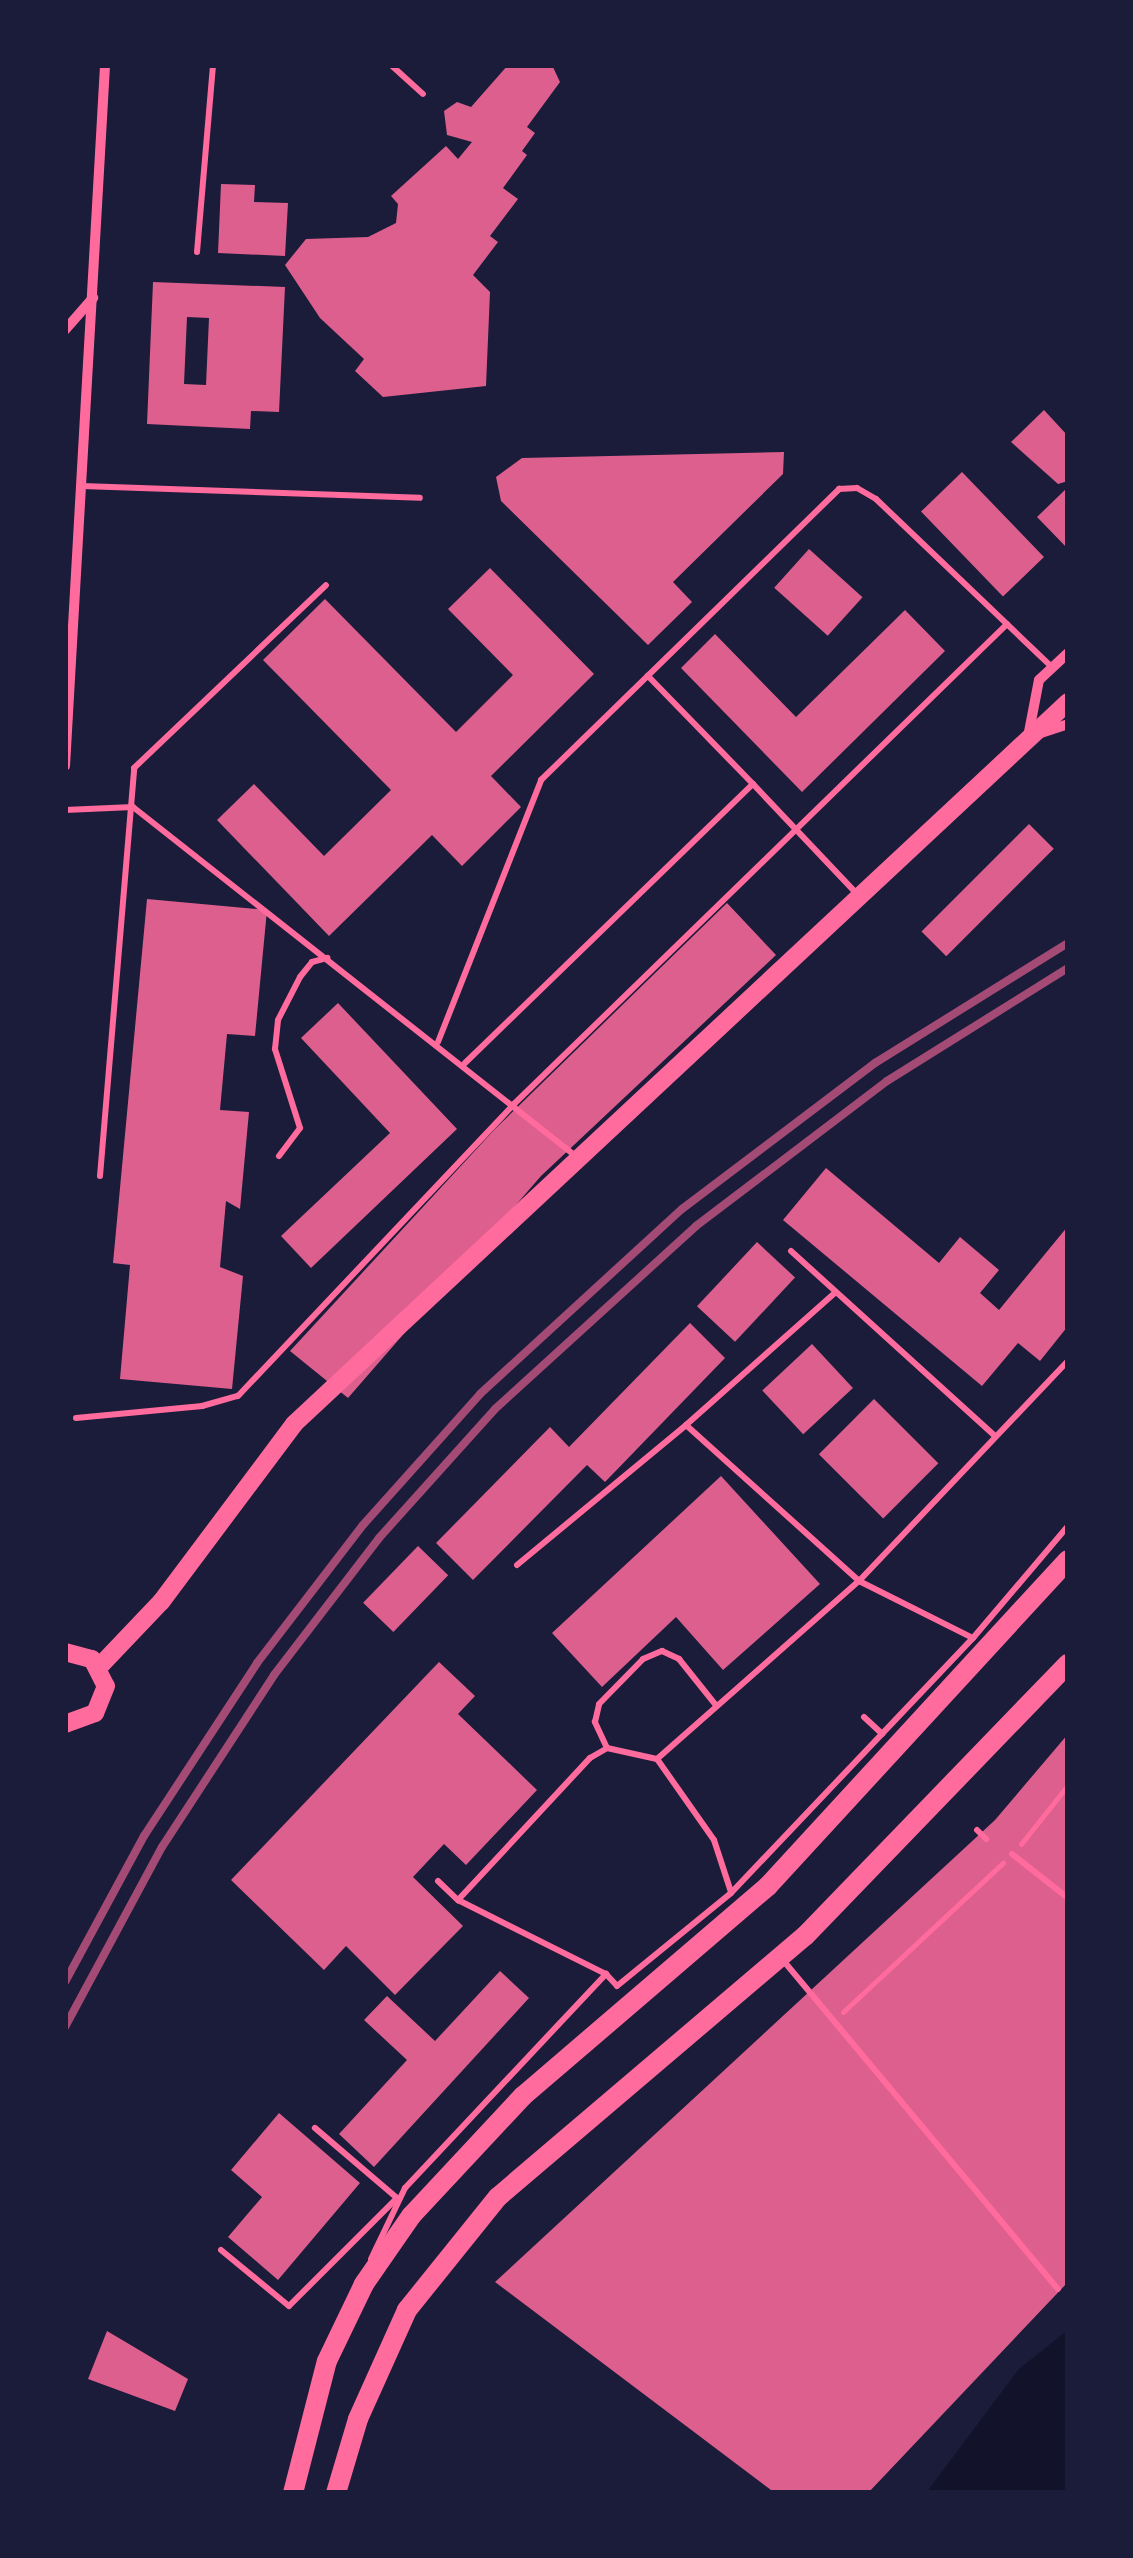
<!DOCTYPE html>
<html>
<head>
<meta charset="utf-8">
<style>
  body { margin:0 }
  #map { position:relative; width:1133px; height:2558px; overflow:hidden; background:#1b1b3a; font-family:Poppins,sans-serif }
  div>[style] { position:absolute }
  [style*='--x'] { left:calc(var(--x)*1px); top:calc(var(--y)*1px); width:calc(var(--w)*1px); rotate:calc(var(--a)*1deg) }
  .water>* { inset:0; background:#12122b }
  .building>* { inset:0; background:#dd5f8e; transform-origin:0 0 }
  .path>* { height:5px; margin:-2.5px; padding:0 2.5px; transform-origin:2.5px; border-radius:2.5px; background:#ff6b9d }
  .service>* { height:6px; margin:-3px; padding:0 3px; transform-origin:3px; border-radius:3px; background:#ff6b9d }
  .minor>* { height:10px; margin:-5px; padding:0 5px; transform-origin:5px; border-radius:5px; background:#ff6b9d }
  .primary>* { height:18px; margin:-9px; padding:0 9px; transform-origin:9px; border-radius:9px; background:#ff6b9d }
  .trunk>* { height:20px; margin:-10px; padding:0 10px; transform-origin:10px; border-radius:10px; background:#ff6b9d }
  .rail>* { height:8px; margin:-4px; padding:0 4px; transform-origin:4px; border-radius:4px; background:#a44b75 }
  span { translate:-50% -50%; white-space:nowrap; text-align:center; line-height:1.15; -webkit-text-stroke:8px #1b1b3a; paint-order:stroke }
  .frame { position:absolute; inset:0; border:68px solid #1b1b3a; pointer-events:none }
</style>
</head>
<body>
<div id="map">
  <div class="water">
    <div style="clip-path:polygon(1068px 2330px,1068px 2493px,926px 2493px,1019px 2369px)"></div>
  </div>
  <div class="building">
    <div style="clip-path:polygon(508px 65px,552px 65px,560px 82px,527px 127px,535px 133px,522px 151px,527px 155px,503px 188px,518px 199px,490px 236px,498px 242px,473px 275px,490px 292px,486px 386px,383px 397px,355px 371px,364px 359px,320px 318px,285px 265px,306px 239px,368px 237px,396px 223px,398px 204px,391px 196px,446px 146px,458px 159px,472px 142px,447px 135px,444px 111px,457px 102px,471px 107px)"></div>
    <div style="clip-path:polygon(221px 184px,255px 185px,254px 202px,288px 203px,285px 256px,218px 253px)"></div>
    <div style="clip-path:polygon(evenodd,153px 282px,285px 287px,279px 412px,251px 411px,250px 429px,147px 424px,153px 282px,187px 317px,209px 318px,206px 385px,184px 384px,187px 317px)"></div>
    <div style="clip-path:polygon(1044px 410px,1068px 436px,1068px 481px,1058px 484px,1011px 442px)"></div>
    <div style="clip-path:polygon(784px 452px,783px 474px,673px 582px,692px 602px,648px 645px,501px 501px,496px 477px,522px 458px)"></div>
    <div style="left:962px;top:472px;width:118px;height:57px;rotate:46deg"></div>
    <div style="clip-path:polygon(1068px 487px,1068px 549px,1037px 517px)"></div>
    <div style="left:809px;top:549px;width:72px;height:52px;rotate:42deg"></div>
    <div style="clip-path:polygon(490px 568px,594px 674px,491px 776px,521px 807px,462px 866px,432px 835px,329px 936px,217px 820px,254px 784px,324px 856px,391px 790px,263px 660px,325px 599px,456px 732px,513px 675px,448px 609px)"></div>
    <div style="clip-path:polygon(905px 610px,945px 651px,802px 792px,681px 668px,715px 634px,796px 717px)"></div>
    <div style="left:1029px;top:824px;width:35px;height:152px;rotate:45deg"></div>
    <div style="clip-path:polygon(147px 899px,267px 910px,255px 1036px,227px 1034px,220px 1110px,249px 1112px,240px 1209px,226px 1201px,220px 1267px,243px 1276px,232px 1389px,120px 1379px,130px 1265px,113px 1263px)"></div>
    <div style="clip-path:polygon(727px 903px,776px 955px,541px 1176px,348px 1398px,290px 1351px,495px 1129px)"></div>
    <div style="clip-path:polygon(338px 1003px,457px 1129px,311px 1268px,281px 1236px,390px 1133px,301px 1038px)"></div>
    <div style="clip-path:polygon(826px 1168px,939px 1263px,960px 1237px,999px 1270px,980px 1293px,999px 1310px,1068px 1226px,1068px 1326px,1040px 1361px,1018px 1343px,982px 1386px,783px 1220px)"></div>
    <div style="left:757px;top:1242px;width:52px;height:88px;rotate:43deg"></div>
    <div style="clip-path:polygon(690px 1323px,725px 1358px,605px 1482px,587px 1465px,473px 1580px,436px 1543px,550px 1427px,569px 1447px)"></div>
    <div style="left:812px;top:1344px;width:60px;height:68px;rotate:47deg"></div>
    <div style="left:874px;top:1399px;width:91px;height:78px;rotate:45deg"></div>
    <div style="clip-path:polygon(721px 1476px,820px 1584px,723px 1670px,676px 1617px,602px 1687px,552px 1633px)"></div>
    <div style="left:418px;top:1546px;width:42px;height:79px;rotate:44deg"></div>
    <div style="clip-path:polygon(439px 1662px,475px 1696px,458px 1714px,537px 1790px,466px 1865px,444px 1844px,413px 1877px,463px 1926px,395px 1995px,346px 1946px,324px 1970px,231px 1880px)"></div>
    <div style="clip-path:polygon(1068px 1734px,1068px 2282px,868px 2493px,775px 2493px,495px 2282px,995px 1820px)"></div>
    <div style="clip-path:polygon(500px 1971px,529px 1998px,374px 2167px,339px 2134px,407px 2060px,364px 2020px,387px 1996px,435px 2041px)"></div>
    <div style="clip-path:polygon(279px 2113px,360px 2183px,278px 2280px,228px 2237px,262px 2197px,231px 2170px)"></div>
    <div style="clip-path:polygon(107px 2331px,188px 2379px,175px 2411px,88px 2379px)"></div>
  </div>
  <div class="path">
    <div style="--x:1021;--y:1844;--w:75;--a:-51.5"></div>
    <div style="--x:843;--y:2012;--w:219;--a:-43"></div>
  </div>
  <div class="service">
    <div style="--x:391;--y:65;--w:43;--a:42.2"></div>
    <div style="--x:197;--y:252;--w:188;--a:-85.1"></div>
    <div style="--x:82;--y:486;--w:338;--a:2"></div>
    <div style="--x:753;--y:784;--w:154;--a:46.6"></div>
    <div style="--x:65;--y:810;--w:68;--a:-2.5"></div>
    <div style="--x:133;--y:807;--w:565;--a:38.25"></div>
    <div style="--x:438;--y:1042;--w:282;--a:-68.5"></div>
    <div style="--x:541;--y:780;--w:417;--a:-44.3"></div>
    <div style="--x:839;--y:489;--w:18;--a:-3"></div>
    <div style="--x:857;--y:488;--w:22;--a:30"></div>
    <div style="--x:876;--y:499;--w:243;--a:43.7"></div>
    <div style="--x:465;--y:1063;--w:401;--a:-44.1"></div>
    <div style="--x:753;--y:784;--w:151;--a:-134.2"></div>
    <div style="--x:279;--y:1156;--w:35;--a:-53"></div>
    <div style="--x:300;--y:1128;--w:83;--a:-107.6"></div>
    <div style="--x:275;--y:1049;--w:29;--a:-84"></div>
    <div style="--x:278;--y:1020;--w:48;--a:-62.9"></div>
    <div style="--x:300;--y:977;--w:19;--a:-51"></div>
    <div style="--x:312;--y:962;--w:16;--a:-15"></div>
    <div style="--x:100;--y:1176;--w:409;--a:-85.2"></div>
    <div style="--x:134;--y:768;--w:265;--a:-43.6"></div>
    <div style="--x:791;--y:1251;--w:275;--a:42.2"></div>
    <div style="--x:76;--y:1418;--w:127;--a:-5.4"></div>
    <div style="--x:202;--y:1406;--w:37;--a:-16"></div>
    <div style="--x:238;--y:1396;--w:402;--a:-46.6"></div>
    <div style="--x:514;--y:1104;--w:688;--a:-44.23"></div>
    <div style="--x:686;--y:1425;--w:200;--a:-41.6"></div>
    <div style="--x:517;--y:1565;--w:219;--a:-39.6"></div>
    <div style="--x:686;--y:1425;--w:233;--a:42"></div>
    <div style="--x:859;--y:1581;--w:127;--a:26.6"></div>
    <div style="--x:864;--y:1717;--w:25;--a:43"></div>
    <div style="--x:607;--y:1748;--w:29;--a:-115"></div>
    <div style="--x:595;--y:1722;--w:18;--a:-77"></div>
    <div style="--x:599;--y:1704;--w:63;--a:-45.6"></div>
    <div style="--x:643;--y:1659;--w:21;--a:-23"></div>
    <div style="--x:662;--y:1651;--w:19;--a:25"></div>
    <div style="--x:679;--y:1659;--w:58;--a:51.3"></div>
    <div style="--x:977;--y:1830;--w:13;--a:45"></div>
    <div style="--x:1012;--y:1854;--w:71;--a:38.2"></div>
    <div style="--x:438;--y:1881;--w:28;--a:44"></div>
    <div style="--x:458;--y:1900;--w:165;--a:26.6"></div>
    <div style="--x:731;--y:1892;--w:55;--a:-108.1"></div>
    <div style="--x:714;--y:1840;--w:99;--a:-125.1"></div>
    <div style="--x:657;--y:1759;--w:269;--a:-41.4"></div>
    <div style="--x:859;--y:1581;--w:303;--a:-46.5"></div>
    <div style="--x:458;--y:1900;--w:194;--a:-47.1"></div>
    <div style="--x:590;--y:1758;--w:20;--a:-30"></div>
    <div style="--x:607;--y:1748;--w:51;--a:12.4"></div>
    <div style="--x:782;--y:1959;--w:430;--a:50.1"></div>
    <div style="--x:221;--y:2250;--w:88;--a:39.5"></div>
    <div style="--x:289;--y:2306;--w:153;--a:-45"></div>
    <div style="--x:397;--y:2198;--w:108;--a:-139.5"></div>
    <div style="--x:371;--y:2259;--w:79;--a:-64.4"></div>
    <div style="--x:405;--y:2188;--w:294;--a:-46.8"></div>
    <div style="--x:606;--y:1974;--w:16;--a:47"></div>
    <div style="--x:617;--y:1986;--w:147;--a:-39.2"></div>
    <div style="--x:731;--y:1893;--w:352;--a:-46.5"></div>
    <div style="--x:973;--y:1638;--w:147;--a:-49.7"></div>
  </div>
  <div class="minor">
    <div style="--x:65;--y:330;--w:43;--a:-48.8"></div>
    <div style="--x:1041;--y:733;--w:28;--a:-18"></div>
    <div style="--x:1028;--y:737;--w:58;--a:-79.1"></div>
    <div style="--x:1039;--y:680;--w:40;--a:-43"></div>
    <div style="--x:65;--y:766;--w:702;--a:-86.73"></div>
  </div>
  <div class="primary">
    <div style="--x:65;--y:1652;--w:28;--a:15"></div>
    <div style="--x:92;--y:1659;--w:30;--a:63"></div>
    <div style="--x:106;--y:1686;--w:29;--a:112"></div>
    <div style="--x:95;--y:1713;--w:32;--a:160"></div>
    <div style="--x:99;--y:1667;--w:90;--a:-46.4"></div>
    <div style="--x:161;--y:1602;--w:222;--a:-53.2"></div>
    <div style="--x:294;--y:1424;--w:1058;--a:-43.01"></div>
  </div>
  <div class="trunk">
    <div style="--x:293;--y:2493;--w:136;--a:-75.6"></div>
    <div style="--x:327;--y:2361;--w:85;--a:-64.3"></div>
    <div style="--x:364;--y:2284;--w:83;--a:-55.3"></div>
    <div style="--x:411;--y:2216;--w:164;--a:-47"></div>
    <div style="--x:523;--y:2096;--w:323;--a:-40.6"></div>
    <div style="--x:768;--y:1886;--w:443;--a:-47.4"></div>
    <div style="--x:336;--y:2493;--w:77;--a:-73.4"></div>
    <div style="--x:358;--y:2419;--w:120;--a:-65.8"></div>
    <div style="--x:407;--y:2310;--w:145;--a:-51.2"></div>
    <div style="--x:498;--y:2197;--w:403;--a:-40.4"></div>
    <div style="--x:805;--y:1936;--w:378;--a:-46"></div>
  </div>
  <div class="rail">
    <div style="--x:65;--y:1982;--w:166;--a:-61.6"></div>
    <div style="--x:144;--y:1836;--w:207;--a:-56.8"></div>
    <div style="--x:257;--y:1663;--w:174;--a:-52.5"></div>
    <div style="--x:363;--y:1525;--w:176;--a:-48.2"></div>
    <div style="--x:480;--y:1394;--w:274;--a:-42.5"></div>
    <div style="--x:682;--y:1209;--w:242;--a:-37.1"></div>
    <div style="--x:875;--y:1063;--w:227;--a:-31.9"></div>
    <div style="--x:65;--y:2027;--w:204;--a:-61.7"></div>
    <div style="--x:162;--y:1847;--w:205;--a:-56.9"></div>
    <div style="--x:274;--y:1675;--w:173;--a:-52.5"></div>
    <div style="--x:379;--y:1538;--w:173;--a:-48"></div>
    <div style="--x:495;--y:1409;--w:272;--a:-42.3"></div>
    <div style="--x:696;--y:1226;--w:240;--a:-37.2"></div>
    <div style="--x:887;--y:1081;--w:213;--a:-32"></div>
  </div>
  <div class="frame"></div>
</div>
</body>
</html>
